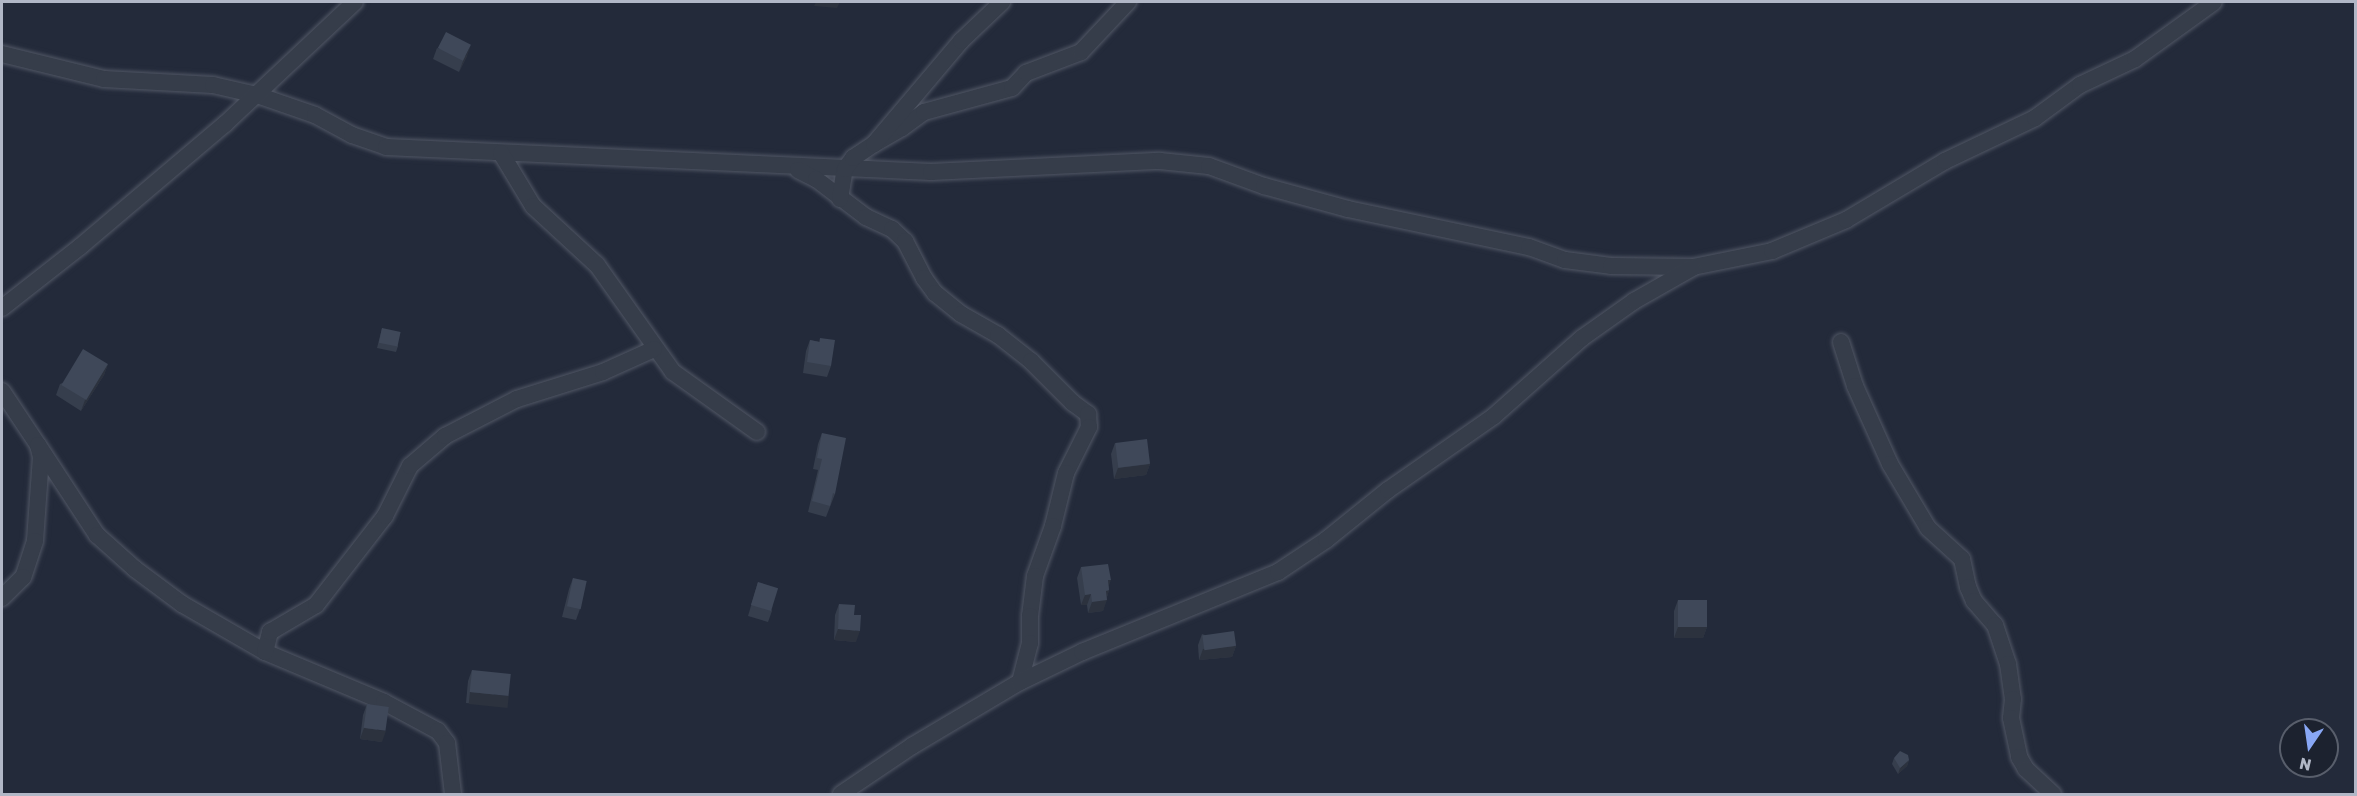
<!DOCTYPE html>
<html>
<head>
<meta charset="utf-8">
<style>
  body { margin:0 }
  #map { position:relative; width:2357px; height:796px; overflow:hidden; background:#232a3a; font-family:Rubik,sans-serif }
  div>[style] { position:absolute }
  [style*='--x'] { left:calc(var(--x)*1px); top:calc(var(--y)*1px); width:calc(var(--w)*1px); rotate:calc(var(--a)*1deg) }
  .roads { filter:drop-shadow(0 0 2px #515765) drop-shadow(0 0 2px #515765) }
  .street>* { height:16px; margin:-8px; padding:0 8px; transform-origin:8px; border-radius:8px; background:#363d4a }
  .wall>* { inset:0; background:#363e4d }
  .shaded-wall>* { inset:0; background:#2c323e; transform-origin:0 0 }
  .building>* { inset:0; background:#3f4859; transform-origin:0 0 }
  span { translate:-50% -50%; white-space:nowrap; text-align:center; line-height:1.15; -webkit-text-stroke:4.5px #1c222f; paint-order:stroke }
  .frame { position:absolute; inset:0; border:3px solid #b1b7c6; pointer-events:none }
  .north { position:absolute; left:2279px; top:718px; width:60px; height:60px; box-sizing:border-box; background:#1c222f; border:2px solid #585e6b; border-radius:50%; rotate:193deg; font-size:16px; font-weight:700; line-height:24px; text-align:center; color:#b1b7c6 }
  .north::after { content:''; display:block; margin:auto; width:21px; height:27px; background:#88a7f5; clip-path:polygon(50% 0,100% 100%,50% 72%,0 100%) }
</style>
</head>
<body>
<div id="map">
  <div class="roads">
    <div class="street">
      <div style="--x:2;--y:54;--w:105;--a:13.8"></div>
      <div style="--x:104;--y:79;--w:109;--a:3.2"></div>
      <div style="--x:213;--y:85;--w:45;--a:12.8"></div>
      <div style="--x:257;--y:95;--w:61;--a:19"></div>
      <div style="--x:315;--y:115;--w:42;--a:28.4"></div>
      <div style="--x:352;--y:135;--w:36;--a:19"></div>
      <div style="--x:386;--y:147;--w:546;--a:2.63"></div>
      <div style="--x:931;--y:172;--w:229;--a:-2.8"></div>
      <div style="--x:1160;--y:161;--w:49;--a:5.8"></div>
      <div style="--x:1209;--y:166;--w:59;--a:20"></div>
      <div style="--x:1264;--y:186;--w:87;--a:15.3"></div>
      <div style="--x:1348;--y:209;--w:185;--a:11.9"></div>
      <div style="--x:1529;--y:247;--w:38;--a:20"></div>
      <div style="--x:1565;--y:260;--w:46;--a:7.4"></div>
      <div style="--x:1611;--y:266;--w:82;--a:0.7"></div>
      <div style="--x:1693;--y:267;--w:81;--a:-11.4"></div>
      <div style="--x:1772;--y:251;--w:80;--a:-22.7"></div>
      <div style="--x:1846;--y:220;--w:115;--a:-30.8"></div>
      <div style="--x:1945;--y:161;--w:100;--a:-25.5"></div>
      <div style="--x:2035;--y:118;--w:56;--a:-36.3"></div>
      <div style="--x:2080;--y:85;--w:61;--a:-25.3"></div>
      <div style="--x:2135;--y:59;--w:97;--a:-35.8"></div>
      <div style="--x:874;--y:144;--w:32;--a:-30"></div>
      <div style="--x:902;--y:128;--w:27;--a:-36"></div>
      <div style="--x:924;--y:112;--w:91;--a:-15.3"></div>
      <div style="--x:1012;--y:88;--w:21;--a:-47"></div>
      <div style="--x:1026;--y:73;--w:59;--a:-20.9"></div>
      <div style="--x:1081;--y:52;--w:69;--a:-46.8"></div>
      <div style="--x:501;--y:153;--w:62;--a:58.9"></div>
      <div style="--x:533;--y:206;--w:87;--a:42.7"></div>
      <div style="--x:597;--y:265;--w:131;--a:54.6"></div>
      <div style="--x:673;--y:372;--w:103;--a:35.5"></div>
      <div style="--x:798;--y:170;--w:20;--a:27"></div>
      <div style="--x:816;--y:179;--w:63;--a:37.2"></div>
      <div style="--x:866;--y:217;--w:29;--a:25"></div>
      <div style="--x:892;--y:229;--w:18;--a:43"></div>
      <div style="--x:905;--y:241;--w:42;--a:62.8"></div>
      <div style="--x:924;--y:278;--w:19;--a:54"></div>
      <div style="--x:935;--y:293;--w:33;--a:39"></div>
      <div style="--x:961;--y:314;--w:43;--a:29.6"></div>
      <div style="--x:998;--y:335;--w:42;--a:38.2"></div>
      <div style="--x:1031;--y:361;--w:59;--a:45"></div>
      <div style="--x:1073;--y:403;--w:19;--a:36"></div>
      <div style="--x:1088;--y:414;--w:13;--a:86"></div>
      <div style="--x:1089;--y:427;--w:51;--a:116.6"></div>
      <div style="--x:1066;--y:473;--w:55;--a:103.8"></div>
      <div style="--x:1053;--y:526;--w:53;--a:109.8"></div>
      <div style="--x:1035;--y:576;--w:40;--a:97.1"></div>
      <div style="--x:1030;--y:616;--w:27;--a:90"></div>
      <div style="--x:1030;--y:643;--w:40;--a:104.4"></div>
      <div style="--x:840;--y:199;--w:30;--a:-81"></div>
      <div style="--x:845;--y:169;--w:14;--a:-54"></div>
      <div style="--x:853;--y:158;--w:25;--a:-34"></div>
      <div style="--x:874;--y:144;--w:135;--a:-49.8"></div>
      <div style="--x:961;--y:41;--w:57;--a:-43.6"></div>
      <div style="--x:2;--y:308;--w:100;--a:-38.1"></div>
      <div style="--x:81;--y:246;--w:189;--a:-40.3"></div>
      <div style="--x:225;--y:124;--w:178;--a:-43.2"></div>
      <div style="--x:1841;--y:342;--w:46;--a:72.3"></div>
      <div style="--x:1855;--y:386;--w:85;--a:65.8"></div>
      <div style="--x:1890;--y:464;--w:74;--a:59.3"></div>
      <div style="--x:1928;--y:528;--w:46;--a:42.4"></div>
      <div style="--x:1962;--y:559;--w:29;--a:78"></div>
      <div style="--x:1968;--y:587;--w:15;--a:67"></div>
      <div style="--x:1974;--y:601;--w:32;--a:49"></div>
      <div style="--x:1995;--y:625;--w:41;--a:71.6"></div>
      <div style="--x:2008;--y:664;--w:35;--a:82"></div>
      <div style="--x:2013;--y:699;--w:19;--a:96"></div>
      <div style="--x:2011;--y:718;--w:40;--a:78"></div>
      <div style="--x:2019;--y:757;--w:14;--a:60"></div>
      <div style="--x:2026;--y:769;--w:37;--a:43"></div>
      <div style="--x:2;--y:391;--w:65;--a:56.3"></div>
      <div style="--x:38;--y:445;--w:12;--a:76"></div>
      <div style="--x:41;--y:457;--w:84;--a:94.1"></div>
      <div style="--x:35;--y:541;--w:38;--a:108"></div>
      <div style="--x:23;--y:577;--w:30;--a:135"></div>
      <div style="--x:38;--y:445;--w:108;--a:56.8"></div>
      <div style="--x:97;--y:535;--w:51;--a:41.8"></div>
      <div style="--x:135;--y:569;--w:59;--a:36.7"></div>
      <div style="--x:182;--y:604;--w:96;--a:30"></div>
      <div style="--x:265;--y:652;--w:129;--a:22.8"></div>
      <div style="--x:384;--y:702;--w:61;--a:28.2"></div>
      <div style="--x:438;--y:731;--w:15;--a:53"></div>
      <div style="--x:447;--y:743;--w:51;--a:83.3"></div>
      <div style="--x:265;--y:652;--w:21;--a:-76"></div>
      <div style="--x:270;--y:632;--w:53;--a:-30.4"></div>
      <div style="--x:316;--y:605;--w:113;--a:-52.2"></div>
      <div style="--x:385;--y:516;--w:56;--a:-63.4"></div>
      <div style="--x:410;--y:466;--w:46;--a:-40.6"></div>
      <div style="--x:445;--y:436;--w:81;--a:-27.2"></div>
      <div style="--x:517;--y:399;--w:90;--a:-17.4"></div>
      <div style="--x:603;--y:372;--w:56;--a:-24.3"></div>
      <div style="--x:841;--y:794;--w:86;--a:-34.1"></div>
      <div style="--x:912;--y:746;--w:126;--a:-30.7"></div>
      <div style="--x:1020;--y:682;--w:69;--a:-25.8"></div>
      <div style="--x:1082;--y:652;--w:212;--a:-22.2"></div>
      <div style="--x:1278;--y:572;--w:58;--a:-33.7"></div>
      <div style="--x:1326;--y:540;--w:80;--a:-38.9"></div>
      <div style="--x:1388;--y:490;--w:129;--a:-34.9"></div>
      <div style="--x:1494;--y:416;--w:118;--a:-41.6"></div>
      <div style="--x:1582;--y:338;--w:64;--a:-35.4"></div>
      <div style="--x:1634;--y:301;--w:67;--a:-29.6"></div>
    </div>
  </div>
  <div class="wall">
    <div style="clip-path:polygon(437px 48px,467px 56px,459px 72px,433px 59px)"></div>
    <div style="clip-path:polygon(382px 328px,398px 346px,396px 352px,377px 348px)"></div>
    <div style="clip-path:polygon(820px 338px,831px 366px,827px 377px,803px 373px,806px 351px,810px 340px,819px 342px)"></div>
    <div style="clip-path:polygon(108px 364px,104px 375px,81px 411px,56px 395px,60px 384px)"></div>
    <div style="clip-path:polygon(822px 433px,835px 494px,826px 517px,808px 512px,818px 470px,813px 469px,818px 444px)"></div>
    <div style="clip-path:polygon(1115px 443px,1150px 464px,1146px 475px,1114px 479px,1111px 454px)"></div>
    <div style="clip-path:polygon(1081px 567px,1109px 586px,1109px 590px,1103px 611px,1088px 613px,1087px 605px,1081px 605px,1077px 578px)"></div>
    <div style="clip-path:polygon(573px 578px,580px 609px,576px 620px,562px 617px,569px 589px)"></div>
    <div style="clip-path:polygon(758px 582px,772px 611px,768px 622px,748px 616px)"></div>
    <div style="clip-path:polygon(1678px 600px,1707px 627px,1703px 638px,1674px 638px,1674px 611px)"></div>
    <div style="clip-path:polygon(839px 604px,854px 615px,856px 642px,834px 640px,835px 615px)"></div>
    <div style="clip-path:polygon(1202px 634px,1236px 646px,1232px 657px,1199px 660px,1198px 645px)"></div>
    <div style="clip-path:polygon(472px 670px,505px 707px,466px 703px,468px 681px)"></div>
    <div style="clip-path:polygon(367px 704px,382px 742px,360px 739px,363px 715px)"></div>
    <div style="clip-path:polygon(1894px 758px,1909px 760px,1907px 766px,1898px 774px,1892px 764px)"></div>
  </div>
  <div class="shaded-wall">
    <div style="clip-path:polygon(816px 2px,840px 2px,837px 8px,814px 6px)"></div>
    <div style="clip-path:polygon(471px 45px,467px 56px,459px 72px,463px 61px)"></div>
    <div style="clip-path:polygon(108px 364px,104px 375px,81px 411px,85px 400px)"></div>
    <div style="clip-path:polygon(1150px 464px,1146px 475px,1114px 479px,1118px 468px)"></div>
    <div style="clip-path:polygon(1108px 580px,1111px 580px,1107px 591px,1109px 590px,1106px 600px,1107px 600px,1103px 611px,1088px 613px,1092px 602px)"></div>
    <div style="clip-path:polygon(1091px 594px,1087px 605px,1081px 605px,1085px 595px)"></div>
    <div style="clip-path:polygon(1678px 627px,1707px 627px,1703px 638px,1674px 638px)"></div>
    <div style="clip-path:polygon(838px 629px,860px 631px,856px 642px,834px 640px)"></div>
    <div style="clip-path:polygon(1236px 646px,1232px 657px,1199px 660px,1203px 649px)"></div>
    <div style="left:470px;top:692px;width:39px;height:12px;rotate:6deg"></div>
    <div style="clip-path:polygon(364px 728px,386px 731px,382px 742px,360px 739px)"></div>
    <div style="clip-path:polygon(1909px 760px,1907px 766px,1898px 774px,1900px 768px)"></div>
  </div>
  <div class="building">
    <div style="left:446px;top:32px;width:28px;height:18px;rotate:27deg"></div>
    <div style="left:382px;top:328px;width:19px;height:15px;rotate:12deg"></div>
    <div style="clip-path:polygon(820px 338px,835px 340px,831px 366px,807px 362px,810px 340px,820px 342px)"></div>
    <div style="left:83px;top:349px;width:29px;height:42px;rotate:31deg"></div>
    <div style="clip-path:polygon(822px 433px,846px 438px,835px 494px,833px 493px,830px 506px,812px 501px,822px 459px,817px 458px)"></div>
    <div style="left:1147px;top:439px;width:25px;height:32px;rotate:83deg"></div>
    <div style="clip-path:polygon(1108px 564px,1111px 580px,1108px 580px,1109px 590px,1106px 591px,1107px 600px,1092px 602px,1091px 594px,1085px 595px,1081px 567px)"></div>
    <div style="left:573px;top:578px;width:14px;height:29px;rotate:12deg"></div>
    <div style="left:758px;top:582px;width:21px;height:24px;rotate:17deg"></div>
    <div style="left:1678px;top:600px;width:29px;height:27px"></div>
    <div style="clip-path:polygon(839px 604px,855px 605px,854px 615px,861px 615px,860px 631px,838px 629px)"></div>
    <div style="left:1234px;top:631px;width:15px;height:32px;rotate:82deg"></div>
    <div style="left:472px;top:670px;width:39px;height:22px;rotate:6deg"></div>
    <div style="left:367px;top:704px;width:22px;height:24px;rotate:8deg"></div>
    <div style="clip-path:polygon(1900px 751px,1908px 755px,1909px 760px,1900px 768px,1894px 758px)"></div>
  </div>
  <div class="frame"></div>
  <div class="north">N</div>
</div>
</body>
</html>
